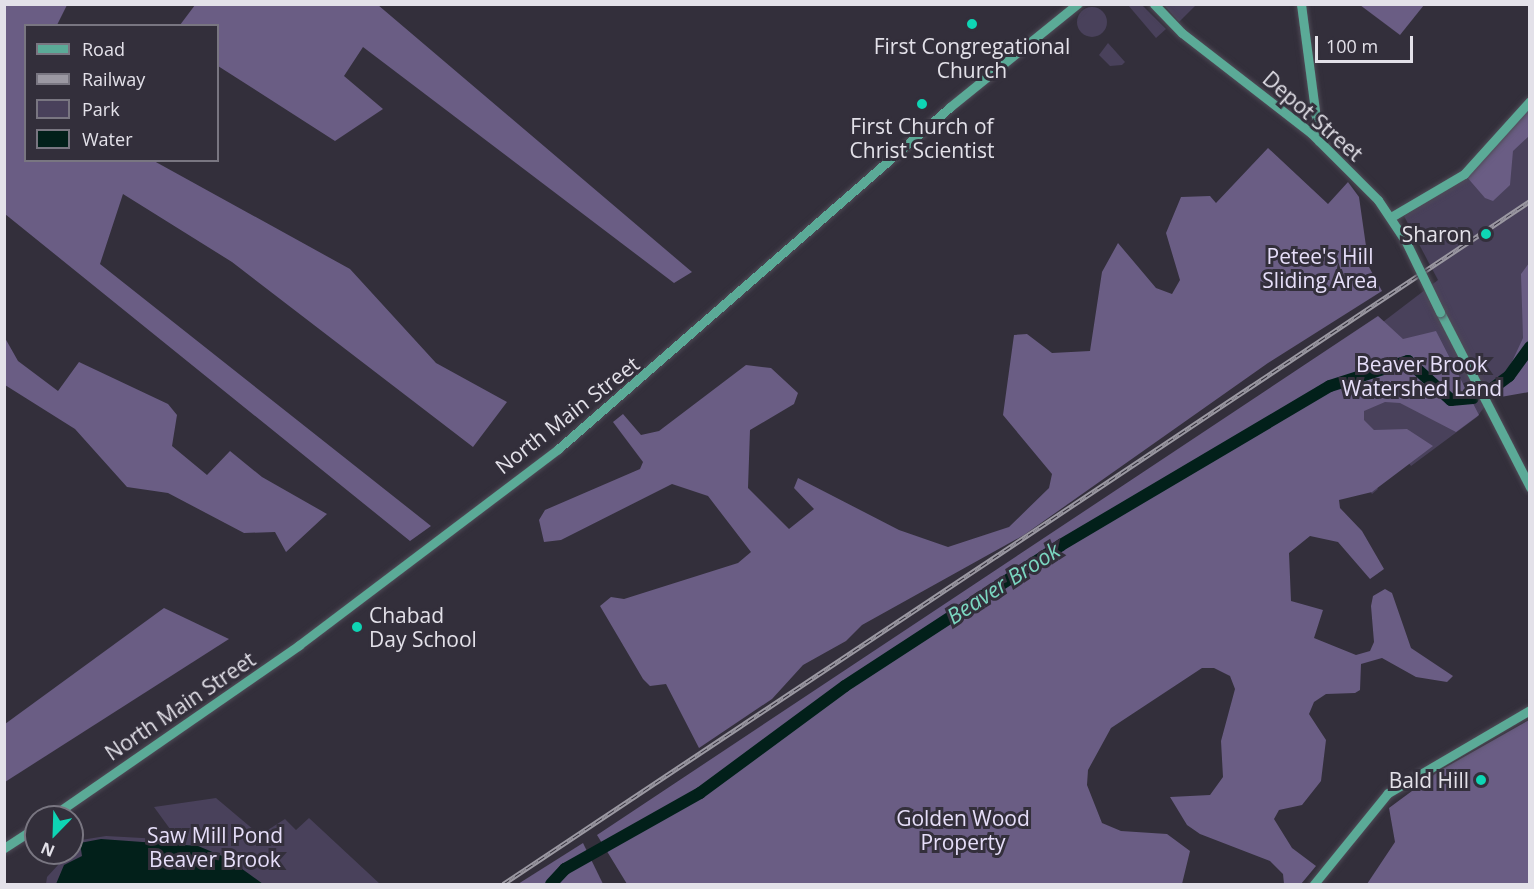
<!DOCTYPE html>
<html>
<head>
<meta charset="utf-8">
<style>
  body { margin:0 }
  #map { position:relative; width:1534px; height:889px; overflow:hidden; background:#332f3b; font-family:"Open Sans",sans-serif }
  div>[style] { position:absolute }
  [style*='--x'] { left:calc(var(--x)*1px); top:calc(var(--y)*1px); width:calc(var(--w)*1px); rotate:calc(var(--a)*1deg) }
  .green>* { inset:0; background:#49415b }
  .round { border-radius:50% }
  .forest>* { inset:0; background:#6a5d84 }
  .water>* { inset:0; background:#02201a }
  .river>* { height:12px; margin:-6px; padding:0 6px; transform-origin:6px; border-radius:6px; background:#02201a }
  .roads { filter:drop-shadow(0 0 2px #4f4b57) drop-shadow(0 0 2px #4f4b57) }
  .secondary>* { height:9px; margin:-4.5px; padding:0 4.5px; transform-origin:4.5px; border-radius:4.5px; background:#5baa97 }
  .rail>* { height:4.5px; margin-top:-2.25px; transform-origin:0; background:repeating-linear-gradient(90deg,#332f3b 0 7px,#9b98a2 0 14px); box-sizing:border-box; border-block:2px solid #9b98a2 }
  .bridges { filter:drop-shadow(0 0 2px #4f4b57) drop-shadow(0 0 2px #4f4b57) }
  .secondary-bridge>* { height:9px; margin:-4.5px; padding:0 4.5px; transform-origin:4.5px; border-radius:4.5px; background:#5baa97 }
  .dots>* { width:16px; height:16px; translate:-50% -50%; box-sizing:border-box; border:3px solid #332f3b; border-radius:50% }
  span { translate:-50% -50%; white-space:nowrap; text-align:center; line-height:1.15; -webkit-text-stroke:6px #332f3b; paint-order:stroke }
  .poi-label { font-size:21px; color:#e3e1e9 }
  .right { translate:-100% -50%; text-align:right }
  .left { translate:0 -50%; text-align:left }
  .street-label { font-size:21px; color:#e3e1e9 }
  .park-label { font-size:21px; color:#e6def9 }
  .water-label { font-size:22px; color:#7bd6c0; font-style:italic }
  .frame { position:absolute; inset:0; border:6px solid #e3e1e9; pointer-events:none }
  .legend { position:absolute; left:24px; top:24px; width:195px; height:138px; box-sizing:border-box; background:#332f3b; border:2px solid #797681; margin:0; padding:8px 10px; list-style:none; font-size:18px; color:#e3e1e9 }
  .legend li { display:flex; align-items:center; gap:12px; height:30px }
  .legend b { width:30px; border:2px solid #797681 }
  .north { position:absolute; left:24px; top:805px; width:60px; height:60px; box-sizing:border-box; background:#332f3b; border:2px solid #797681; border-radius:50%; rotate:203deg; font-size:16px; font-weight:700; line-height:24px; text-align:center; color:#e3e1e9 }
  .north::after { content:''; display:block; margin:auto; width:21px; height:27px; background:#0ed5b4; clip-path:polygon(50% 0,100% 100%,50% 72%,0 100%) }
  .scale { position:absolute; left:1315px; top:36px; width:98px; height:27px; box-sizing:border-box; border:3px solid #e3e1e9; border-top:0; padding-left:8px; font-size:18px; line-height:21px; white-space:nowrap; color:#e3e1e9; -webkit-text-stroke:4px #332f3b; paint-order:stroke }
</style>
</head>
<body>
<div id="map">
  <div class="green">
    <div style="clip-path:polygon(1128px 5px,1142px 5px,1166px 29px,1156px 38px)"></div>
    <div style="clip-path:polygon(1164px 5px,1194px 4px,1195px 6px,1179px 22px)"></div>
    <div class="round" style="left:1077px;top:7px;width:30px;height:30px"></div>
    <div style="clip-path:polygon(1108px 43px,1125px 62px,1122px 65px,1110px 66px,1099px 55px)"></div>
    <div style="clip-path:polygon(1529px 108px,1529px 379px,1493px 395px,1477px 417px,1411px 466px,1394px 443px,1362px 466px,1378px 489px,1372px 494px,1355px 470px,1341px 354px,1438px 280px,1404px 216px,1470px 174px)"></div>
    <div style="clip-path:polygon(216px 798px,260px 835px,285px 819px,296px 830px,309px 818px,380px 884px,46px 884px,47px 877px,81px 840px,106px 836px,178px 840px,154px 807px)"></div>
  </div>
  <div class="forest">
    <div style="clip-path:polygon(4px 5px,67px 5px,57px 25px,26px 26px,26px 160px,154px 161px,350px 269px,436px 363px,507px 402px,473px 447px,232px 262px,123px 194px,100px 264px,431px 526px,410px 541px,5px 214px)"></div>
    <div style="clip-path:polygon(195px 5px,378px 5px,692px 272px,674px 283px,363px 47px,344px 76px,383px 109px,335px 141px,218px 66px,218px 26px,180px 25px)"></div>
    <div style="clip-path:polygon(1360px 5px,1424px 5px,1400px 35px)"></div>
    <div style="clip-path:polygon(1529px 108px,1529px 136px,1513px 151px,1510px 185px,1493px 201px,1485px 198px,1466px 176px)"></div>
    <div style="clip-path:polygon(1268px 148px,1328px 204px,1348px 182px,1359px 197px,1369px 267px,1382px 291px,1268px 363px,1024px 535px,862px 625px,846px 641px,803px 665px,772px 699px,699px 748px,666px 684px,650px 686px,643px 679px,600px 606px,611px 597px,624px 599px,738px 563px,751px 552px,708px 496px,672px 484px,561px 540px,544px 542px,539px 520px,545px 510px,640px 469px,643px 462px,613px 422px,623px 414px,641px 435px,659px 431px,746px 365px,771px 368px,798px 393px,794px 404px,750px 430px,748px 488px,789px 529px,814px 509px,794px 488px,798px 478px,899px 530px,948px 547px,1009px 527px,1049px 488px,1052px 474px,1003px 415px,1014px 335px,1027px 334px,1052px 353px,1090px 351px,1102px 272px,1118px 243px,1156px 288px,1172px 294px,1180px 280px,1166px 233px,1181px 197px,1210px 196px,1216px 203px)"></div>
    <div style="clip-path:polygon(1529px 263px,1529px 392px,1495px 398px,1489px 388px,1510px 366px,1523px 338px,1521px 274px)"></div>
    <div style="clip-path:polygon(1378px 316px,1403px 339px,1436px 331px,1479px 415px,1456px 432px,1400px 403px,1385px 402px,1364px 411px,1364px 420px,1374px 430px,1407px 429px,1433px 446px,1372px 492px,1339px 500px,1340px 508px,1362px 531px,1384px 569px,1370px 579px,1338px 542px,1310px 536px,1289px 553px,1291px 601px,1323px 610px,1314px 638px,1356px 655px,1370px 651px,1374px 642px,1371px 606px,1373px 596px,1385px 589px,1392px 593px,1411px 648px,1453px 676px,1447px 682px,1416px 677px,1382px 658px,1361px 664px,1360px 690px,1355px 693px,1326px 694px,1314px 702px,1309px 714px,1326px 740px,1321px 781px,1302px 805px,1279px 810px,1274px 819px,1292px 848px,1316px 866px,1301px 884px,1284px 884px,1283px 874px,1270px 861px,1200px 834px,1187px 825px,1170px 797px,1210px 795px,1223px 777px,1221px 741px,1235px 689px,1230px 676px,1214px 668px,1202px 668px,1111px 728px,1088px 770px,1087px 785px,1102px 823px,1121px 831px,1167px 834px,1190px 851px,1182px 884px,627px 884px,597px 835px)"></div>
    <div style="clip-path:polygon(5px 338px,18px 361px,58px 391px,79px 362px,168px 404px,177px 415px,172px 446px,207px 475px,230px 451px,262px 477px,327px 514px,286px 552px,275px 532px,244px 533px,168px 493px,127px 487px,75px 429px,5px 385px)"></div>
    <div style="clip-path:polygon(164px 608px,229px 639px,5px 782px,5px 724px)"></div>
    <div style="clip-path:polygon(1529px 720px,1529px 884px,1367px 884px,1395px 842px,1389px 808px,1439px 771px)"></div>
    <div style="clip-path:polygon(583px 843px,603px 884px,518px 884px)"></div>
  </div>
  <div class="water">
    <div style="clip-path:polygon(101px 839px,198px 846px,227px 858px,263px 884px,56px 884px,64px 865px,82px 856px,80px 843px)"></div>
  </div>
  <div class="river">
    <div style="--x:1489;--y:391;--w:25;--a:-37"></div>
    <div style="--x:1509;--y:376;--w:36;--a:-54"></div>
    <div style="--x:551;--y:884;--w:21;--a:-47"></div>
    <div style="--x:565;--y:869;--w:155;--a:-29.4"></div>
    <div style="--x:700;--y:793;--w:180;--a:-36.4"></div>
    <div style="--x:845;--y:686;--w:258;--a:-33.1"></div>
    <div style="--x:1061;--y:545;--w:312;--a:-30.6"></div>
    <div style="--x:1330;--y:386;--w:82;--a:-17.8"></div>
    <div style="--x:1408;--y:361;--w:58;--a:42.2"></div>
    <div style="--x:1451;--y:400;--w:22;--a:-5"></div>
  </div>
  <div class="roads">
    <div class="secondary">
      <div style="--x:1154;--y:4;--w:40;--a:46"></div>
      <div style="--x:1182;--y:33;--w:163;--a:37.8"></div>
      <div style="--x:1311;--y:133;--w:95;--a:45"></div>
      <div style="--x:1378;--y:200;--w:50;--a:56.3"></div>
      <div style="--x:1301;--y:4;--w:138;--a:82.5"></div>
      <div style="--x:1391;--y:217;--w:85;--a:-30.5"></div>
      <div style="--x:1464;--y:174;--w:98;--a:-47.9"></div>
      <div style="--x:1440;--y:312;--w:197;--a:62.8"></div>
      <div style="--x:51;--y:817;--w:302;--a:-34.7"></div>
      <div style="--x:299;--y:645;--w:325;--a:-37.1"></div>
      <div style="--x:558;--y:449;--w:520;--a:-41.1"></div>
      <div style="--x:950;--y:107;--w:164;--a:-39"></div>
      <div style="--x:4;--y:848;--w:38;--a:-33"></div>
      <div style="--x:1314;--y:884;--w:117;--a:-50.9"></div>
      <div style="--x:1388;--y:793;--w:164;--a:-30.3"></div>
    </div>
  </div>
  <div class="rail">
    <div style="--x:503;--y:884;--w:1233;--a:-33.63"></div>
  </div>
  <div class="bridges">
    <div class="secondary-bridge">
      <div style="--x:1406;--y:242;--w:78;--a:64.1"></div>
    </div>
  </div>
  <div class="dots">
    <div style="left:972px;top:24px;background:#0ed5b4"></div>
    <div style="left:922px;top:104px;background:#0ed5b4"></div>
    <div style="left:1486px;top:234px;background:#0ed5b4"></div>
    <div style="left:357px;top:627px;background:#0ed5b4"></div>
    <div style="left:1481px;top:780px;background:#0ed5b4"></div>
  </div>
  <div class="poi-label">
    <span style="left:972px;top:58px">First Congregational<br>Church</span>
    <span style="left:922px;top:138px">First Church of<br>Christ Scientist</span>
    <span class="right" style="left:1472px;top:234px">Sharon</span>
    <span class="left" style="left:369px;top:627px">Chabad<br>Day School</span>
    <span class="right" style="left:1469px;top:780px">Bald Hill</span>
  </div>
  <div class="street-label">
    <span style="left:1313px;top:116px;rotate:41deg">Depot Street</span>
    <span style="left:567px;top:415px;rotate:-38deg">North Main Street</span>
    <span style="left:180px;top:706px;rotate:-34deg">North Main Street</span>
  </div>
  <div class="park-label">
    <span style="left:1320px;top:268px">Petee's Hill<br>Sliding Area</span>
    <span style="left:1422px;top:376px">Beaver Brook<br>Watershed Land</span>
    <span style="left:963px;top:830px">Golden Wood<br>Property</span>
    <span style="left:215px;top:847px">Saw Mill Pond<br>Beaver Brook</span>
  </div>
  <div class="water-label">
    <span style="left:1003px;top:583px;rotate:-33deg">Beaver Brook</span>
  </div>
  <div class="frame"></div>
  <ul class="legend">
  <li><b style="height:8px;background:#5baa97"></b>Road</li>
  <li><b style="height:8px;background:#9b98a2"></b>Railway</li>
  <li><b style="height:16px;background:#49415b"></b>Park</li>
  <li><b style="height:16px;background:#02201a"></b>Water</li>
  </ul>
  <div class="north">N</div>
  <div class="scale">100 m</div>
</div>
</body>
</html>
